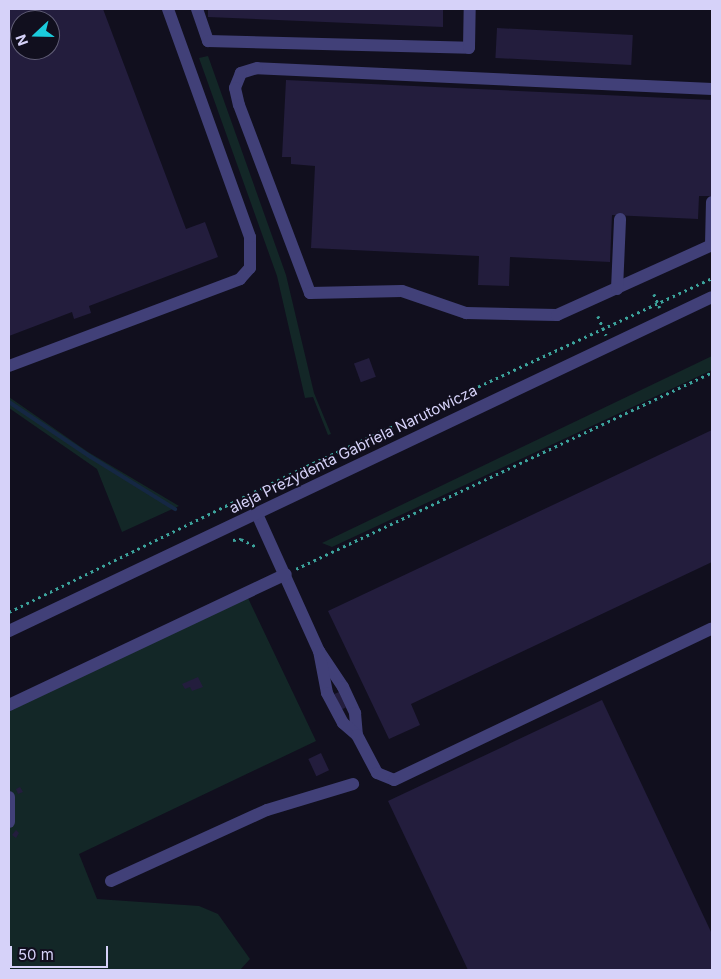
<!DOCTYPE html>
<html>
<head>
<meta charset="utf-8">
<style>
  body { margin:0 }
  #map { position:relative; width:721px; height:979px; overflow:hidden; background:#110f1e; font-family:Inter,sans-serif }
  div>[style] { position:absolute }
  [style*='--x'] { left:calc(var(--x)*1px); top:calc(var(--y)*1px); width:calc(var(--w)*1px); rotate:calc(var(--a)*1deg) }
  .green>* { inset:0; background:#132727 }
  .stream>* { height:4px; margin:-2px; padding:0 2px; transform-origin:2px; border-radius:2px; background:#152743 }
  .building>* { inset:0; background:#231d3d; transform-origin:0 0 }
  .path>* { height:2.5px; margin-top:-1.25px; transform-origin:0; background:repeating-linear-gradient(90deg,#3ca39c 0 2.5px,transparent 0 6.5px) }
  .minor>* { height:12px; margin:-6px; padding:0 6px; transform-origin:6px; border-radius:6px; background:#414078 }
  span { translate:-50% -50%; white-space:nowrap; text-align:center; line-height:1.15; -webkit-text-stroke:4px #110f1e; paint-order:stroke }
  .street-label { font-size:15px; color:#d6d2f9 }
  .frame { position:absolute; inset:0; border:10px solid #d6d2f9; pointer-events:none }
  .north { position:absolute; left:10px; top:10px; width:50px; height:50px; box-sizing:border-box; background:#110f1e; border:1px solid #605d76; border-radius:50%; rotate:249deg; font-size:14px; font-weight:700; line-height:20px; text-align:center; color:#d6d2f9 }
  .north::after { content:''; display:block; margin:auto; width:18px; height:22px; background:#1bcbdc; clip-path:polygon(50% 0,100% 100%,50% 72%,0 100%) }
  .scale { position:absolute; left:10px; top:946px; width:98px; height:22px; box-sizing:border-box; border:2px solid #d6d2f9; border-top:0; padding-left:6px; font-size:15px; line-height:18px; white-space:nowrap; color:#d6d2f9; -webkit-text-stroke:4px #110f1e; paint-order:stroke }
</style>
</head>
<body>
<div id="map">
  <div class="green">
    <div style="clip-path:polygon(208px 56px,286px 275px,314px 393px,331px 434px,328px 435px,313px 397px,305px 398px,277px 276px,199px 58px)"></div>
    <div style="clip-path:polygon(712px 356px,712px 370px,332px 547px,322px 543px)"></div>
    <div style="clip-path:polygon(9px 397px,88px 452px,179px 506px,122px 532px,97px 469px,9px 408px)"></div>
    <div style="clip-path:polygon(247px 596px,316px 741px,79px 854px,97px 899px,199px 906px,218px 914px,250px 959px,240px 970px,9px 970px,9px 709px)"></div>
  </div>
  <div class="stream">
    <div style="--x:9;--y:402;--w:99;--a:33.9"></div>
    <div style="--x:91;--y:457;--w:99;--a:31.8"></div>
  </div>
  <div class="building">
    <div style="clip-path:polygon(evenodd,9px 9px,103px 9px,186px 229px,205px 222px,218px 257px,89px 306px,91px 313px,74px 319px,72px 312px,9px 336px,9px 9px,20px 20px,50px 20px,50px 50px,20px 50px,20px 20px)"></div>
    <div style="clip-path:polygon(208px 9px,443px 9px,443px 27px,208px 17px)"></div>
    <div style="left:497px;top:28px;width:136px;height:30px;rotate:3deg"></div>
    <div style="clip-path:polygon(286px 80px,712px 100px,712px 196px,699px 196px,698px 219px,612px 215px,610px 262px,510px 257px,509px 286px,478px 285px,479px 256px,311px 248px,315px 166px,291px 164px,291px 157px,282px 157px)"></div>
    <div style="left:369px;top:358px;width:20px;height:16px;rotate:70deg"></div>
    <div style="clip-path:polygon(712px 430px,712px 562px,411px 704px,420px 725px,389px 739px,328px 611px)"></div>
    <div style="clip-path:polygon(198px 677px,203px 687px,192px 691px,190px 687px,185px 689px,182px 684px)"></div>
    <div style="left:339px;top:692px;width:17px;height:5px;rotate:66deg"></div>
    <div style="clip-path:polygon(602px 700px,712px 934px,712px 970px,468px 970px,388px 801px)"></div>
    <div style="left:321px;top:753px;width:19px;height:14px;rotate:65deg"></div>
    <div style="clip-path:polygon(20px 787px,23px 792px,18px 794px,16px 789px)"></div>
    <div style="clip-path:polygon(16px 830px,19px 833px,16px 838px,12px 835px)"></div>
  </div>
  <div class="path">
    <div style="--x:654;--y:294;--w:15;--a:67"></div>
    <div style="--x:598;--y:316;--w:21;--a:67"></div>
    <div style="--x:233;--y:540;--w:8;--a:-7"></div>
    <div style="--x:241;--y:539;--w:18;--a:27"></div>
    <div style="--x:296;--y:569;--w:460;--a:-25.3"></div>
    <div style="--x:9;--y:612;--w:332;--a:-26.1"></div>
    <div style="--x:307;--y:466;--w:447;--a:-24.9"></div>
  </div>
  <div class="minor">
    <div style="--x:197;--y:9;--w:34;--a:71"></div>
    <div style="--x:208;--y:41;--w:261;--a:1.5"></div>
    <div style="--x:469;--y:48;--w:39;--a:-89"></div>
    <div style="--x:712;--y:89;--w:455;--a:-177.4"></div>
    <div style="--x:257;--y:68;--w:17;--a:163"></div>
    <div style="--x:241;--y:73;--w:16;--a:112"></div>
    <div style="--x:235;--y:88;--w:17;--a:77"></div>
    <div style="--x:239;--y:105;--w:201;--a:69.3"></div>
    <div style="--x:310;--y:293;--w:92;--a:-1.2"></div>
    <div style="--x:402;--y:291;--w:68;--a:19"></div>
    <div style="--x:466;--y:313;--w:91;--a:1.3"></div>
    <div style="--x:557;--y:315;--w:170;--a:-24.3"></div>
    <div style="--x:711;--y:245;--w:43;--a:-88.7"></div>
    <div style="--x:617;--y:289;--w:70;--a:-87.5"></div>
    <div style="--x:9;--y:366;--w:247;--a:-20.6"></div>
    <div style="--x:240;--y:279;--w:15;--a:-48"></div>
    <div style="--x:250;--y:268;--w:31;--a:-90"></div>
    <div style="--x:250;--y:237;--w:242;--a:-109.8"></div>
    <div style="--x:257;--y:514;--w:150;--a:65.7"></div>
    <div style="--x:319;--y:651;--w:43;--a:56.3"></div>
    <div style="--x:343;--y:687;--w:29;--a:65"></div>
    <div style="--x:355;--y:713;--w:22;--a:85"></div>
    <div style="--x:9;--y:631;--w:778;--a:-25.41"></div>
    <div style="--x:319;--y:651;--w:43;--a:79.2"></div>
    <div style="--x:327;--y:693;--w:34;--a:62"></div>
    <div style="--x:343;--y:723;--w:18;--a:41"></div>
    <div style="--x:357;--y:735;--w:43;--a:62.2"></div>
    <div style="--x:377;--y:773;--w:18;--a:22"></div>
    <div style="--x:394;--y:780;--w:352;--a:-25.5"></div>
    <div style="--x:9;--y:705;--w:306;--a:-25.3"></div>
    <div style="--x:9;--y:797;--w:25;--a:90"></div>
    <div style="--x:111;--y:881;--w:171;--a:-24.5"></div>
    <div style="--x:267;--y:810;--w:90;--a:-16.8"></div>
  </div>
  <div class="street-label">
    <span style="left:353px;top:449px;rotate:-26deg">aleja Prezydenta Gabriela Narutowicza</span>
  </div>
  <div class="frame"></div>
  <div class="north">N</div>
  <div class="scale">50 m</div>
</div>
</body>
</html>
